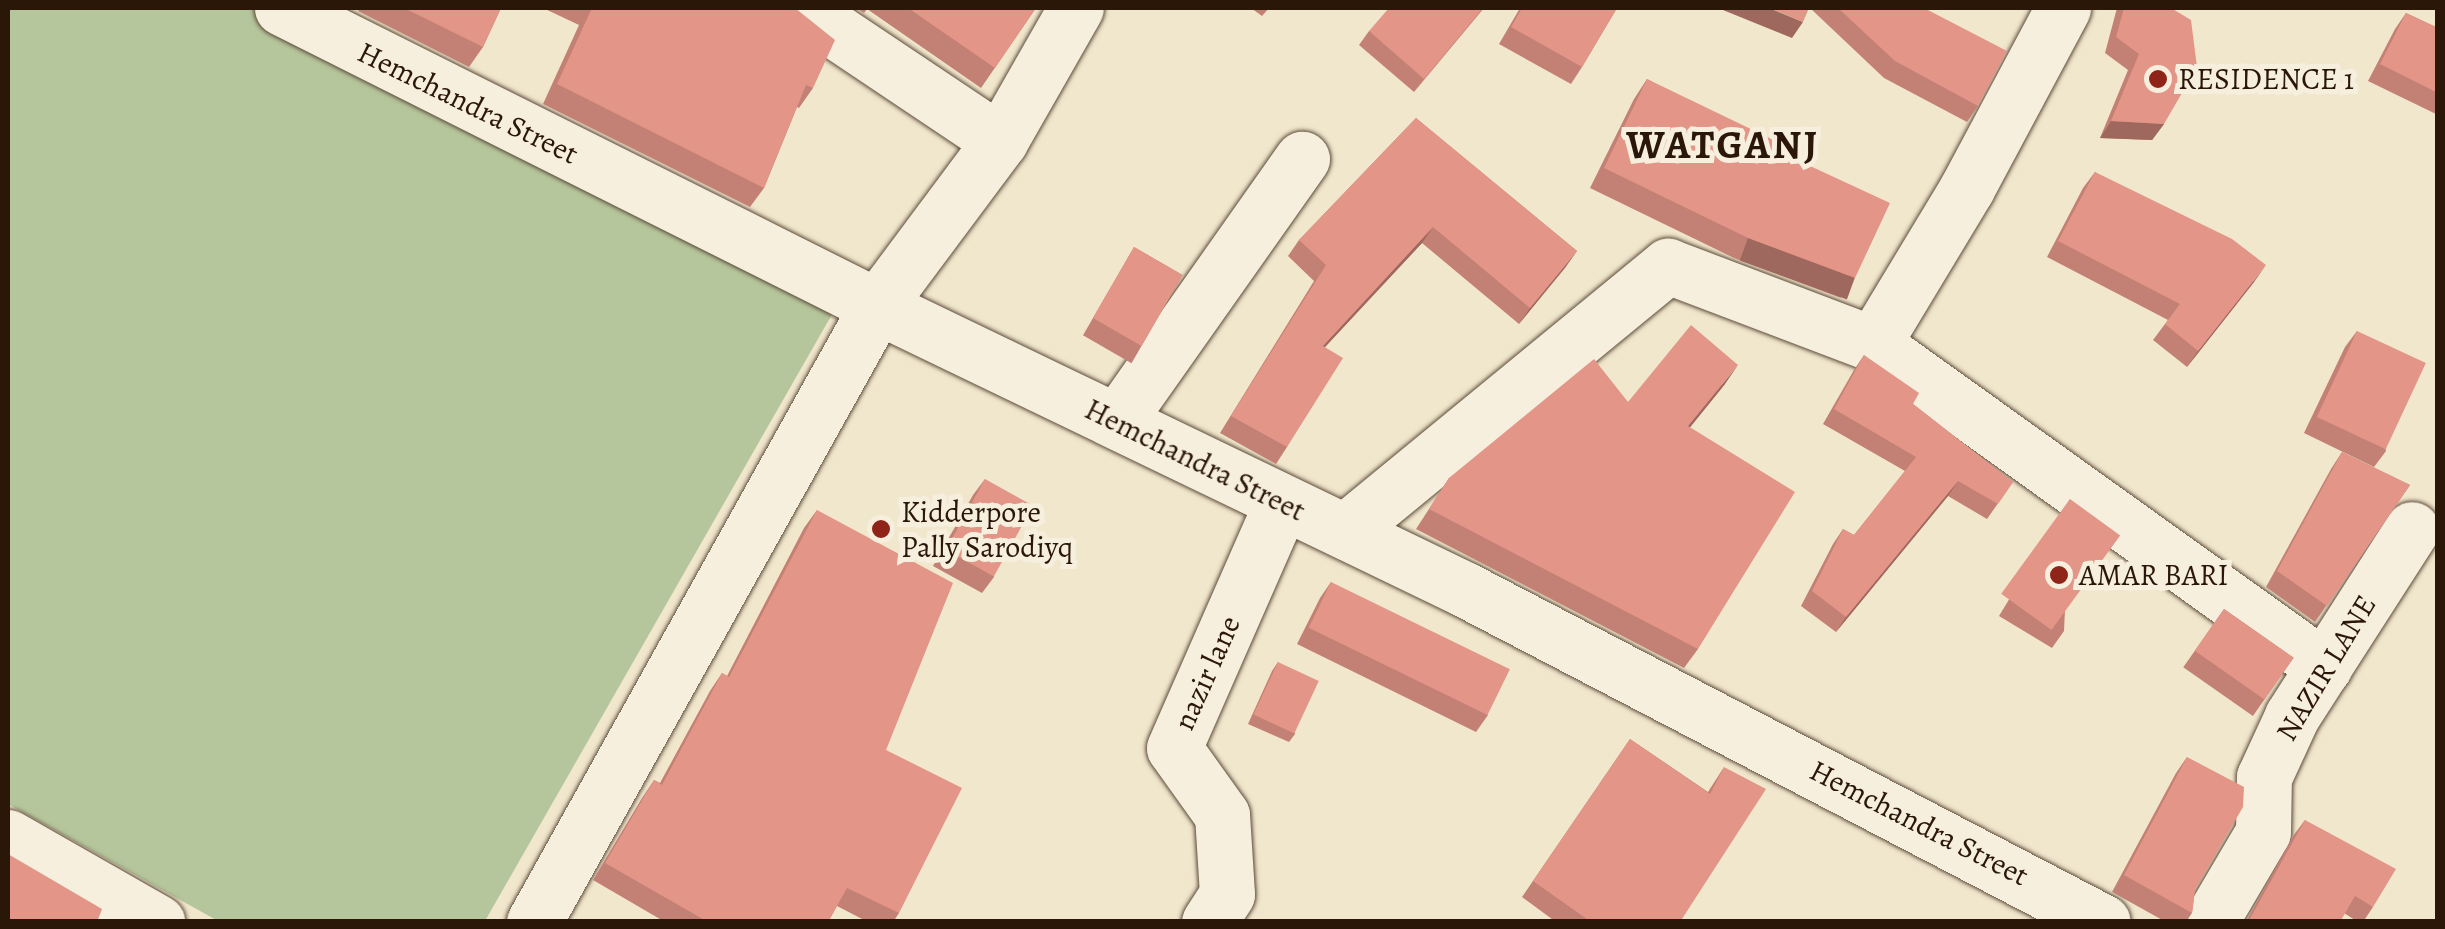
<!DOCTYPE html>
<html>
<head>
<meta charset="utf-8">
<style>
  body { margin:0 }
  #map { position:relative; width:2445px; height:929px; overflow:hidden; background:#f1e7cd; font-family:Alegreya,serif }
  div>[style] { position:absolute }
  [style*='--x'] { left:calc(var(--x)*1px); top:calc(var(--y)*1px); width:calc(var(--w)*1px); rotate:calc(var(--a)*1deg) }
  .green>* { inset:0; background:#b6c69c }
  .roads { filter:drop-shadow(0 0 2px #5c4b39) drop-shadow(0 0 2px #5c4b39) }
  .minor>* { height:55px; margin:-27.5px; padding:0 27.5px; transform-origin:27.5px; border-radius:27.5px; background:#f6efde }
  .wall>* { inset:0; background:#c38074; transform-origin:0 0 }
  .shaded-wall>* { inset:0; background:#9f685e; transform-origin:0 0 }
  .building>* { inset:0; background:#e39587; transform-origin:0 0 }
  .dots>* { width:28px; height:28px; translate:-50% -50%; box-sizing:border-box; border:5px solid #f6efde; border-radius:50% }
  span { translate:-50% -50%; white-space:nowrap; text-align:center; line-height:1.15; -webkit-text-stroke:10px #f6efde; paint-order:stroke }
  .poi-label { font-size:30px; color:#2a1708 }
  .left { translate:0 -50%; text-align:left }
  .street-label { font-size:30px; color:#2a1708 }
  .district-label { font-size:40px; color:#2a1708; font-weight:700; letter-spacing:2.5px }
  .frame { position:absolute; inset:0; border:10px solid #2a1708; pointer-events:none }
</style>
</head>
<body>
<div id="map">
  <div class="green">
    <div style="clip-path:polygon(8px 8px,271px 8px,838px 304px,485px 921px,218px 921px,8px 804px)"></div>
  </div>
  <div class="roads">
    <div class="minor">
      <div style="--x:282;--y:8;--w:665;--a:26.6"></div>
      <div style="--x:877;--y:306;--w:654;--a:25.74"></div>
      <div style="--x:1466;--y:590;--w:718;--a:27.53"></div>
      <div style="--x:801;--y:8;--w:239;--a:33.8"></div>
      <div style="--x:1873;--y:344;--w:182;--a:-58.9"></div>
      <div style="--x:1967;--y:188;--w:204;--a:-61.9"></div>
      <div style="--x:1117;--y:421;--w:321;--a:-54.8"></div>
      <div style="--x:1345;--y:531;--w:418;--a:-39.4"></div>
      <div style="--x:1668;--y:266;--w:219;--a:20.8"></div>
      <div style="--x:1873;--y:344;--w:555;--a:35.61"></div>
      <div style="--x:8;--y:837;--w:172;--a:29.7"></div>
      <div style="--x:534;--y:922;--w:705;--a:-60.89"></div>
      <div style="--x:877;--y:306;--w:206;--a:-53.3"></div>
      <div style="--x:1000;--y:141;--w:153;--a:-60.3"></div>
      <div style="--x:1209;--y:922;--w:33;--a:-57"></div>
      <div style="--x:1227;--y:894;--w:79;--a:-93.6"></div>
      <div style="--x:1222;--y:815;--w:82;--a:-125.6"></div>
      <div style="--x:1174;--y:748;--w:266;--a:-66.3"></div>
      <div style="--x:2210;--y:922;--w:104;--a:-59.5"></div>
      <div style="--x:2263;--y:832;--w:55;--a:-89"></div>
      <div style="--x:2264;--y:777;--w:67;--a:-65.3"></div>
      <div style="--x:2292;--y:716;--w:222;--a:-57.3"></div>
    </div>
  </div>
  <div class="wall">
    <div style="clip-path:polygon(360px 8px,501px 8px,483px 47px,469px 67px,358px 11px)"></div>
    <div style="clip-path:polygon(543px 8px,795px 8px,813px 88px,799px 108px,797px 107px,764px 188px,750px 207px,543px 104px,579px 25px)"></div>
    <div style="clip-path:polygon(856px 8px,1036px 8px,981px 88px,867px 9px,864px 13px)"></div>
    <div style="clip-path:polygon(1251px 8px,1269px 8px,1262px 16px)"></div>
    <div style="clip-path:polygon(1484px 8px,1414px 92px,1359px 45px,1369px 31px)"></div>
    <div style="clip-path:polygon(1520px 8px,1617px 8px,1582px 67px,1571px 84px,1499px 44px)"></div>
    <div style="clip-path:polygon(1810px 8px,1924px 8px,1978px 106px,1967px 122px,1884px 78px)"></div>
    <div style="clip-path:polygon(2117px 8px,2171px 8px,2164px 124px,2152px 140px,2100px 138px,2128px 70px,2105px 53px)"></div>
    <div style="clip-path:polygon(2406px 13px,2438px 28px,2438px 115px,2368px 81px,2395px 29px)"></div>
    <div style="clip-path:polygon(1647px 79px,1782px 153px,1841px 298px,1734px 258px,1590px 188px,1634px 99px)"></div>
    <div style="clip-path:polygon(1416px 118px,1577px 251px,1519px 324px,1422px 243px,1325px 347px,1287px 447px,1276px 464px,1220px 433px,1314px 281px,1288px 256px,1299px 240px)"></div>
    <div style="clip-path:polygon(2095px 172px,2254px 282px,2187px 367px,2153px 340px,2168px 320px,2047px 257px,2083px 188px)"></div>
    <div style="left:1134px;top:247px;width:56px;height:102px;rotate:30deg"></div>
    <div style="clip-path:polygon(2357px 331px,2386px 451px,2374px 467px,2304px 433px,2345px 347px)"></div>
    <div style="clip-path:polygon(1864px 355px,1913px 404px,2013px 482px,1987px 519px,1948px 496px,1836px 632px,1801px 606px,1833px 544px,1843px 529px,1854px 535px,1905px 471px,1823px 424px,1854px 370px)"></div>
    <div style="clip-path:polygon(1725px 384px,1690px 427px,1698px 649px,1684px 668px,1416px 529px,1449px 478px,1628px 402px)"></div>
    <div style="clip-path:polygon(2342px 452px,2410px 485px,2315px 622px,2266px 587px,2331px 469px)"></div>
    <div style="clip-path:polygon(985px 479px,994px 577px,982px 593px,933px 566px,973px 495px)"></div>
    <div style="clip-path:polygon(2070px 499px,2064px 631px,2052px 648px,1999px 616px)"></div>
    <div style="clip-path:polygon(817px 510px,886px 750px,899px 913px,893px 922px,868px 922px,837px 906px,828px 922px,665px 922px,593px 880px,642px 798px,654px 780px,660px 783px,710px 691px,722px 673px,727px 676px,804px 528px)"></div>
    <div style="clip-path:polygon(1331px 582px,1488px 715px,1476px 732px,1297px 644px,1320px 598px)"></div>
    <div style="left:2224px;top:609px;width:85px;height:71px;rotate:35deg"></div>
    <div style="clip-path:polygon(1278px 662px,1295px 734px,1289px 742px,1248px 724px,1272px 671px)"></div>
    <div style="clip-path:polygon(1630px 739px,1708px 792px,1724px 767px,1680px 922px,1556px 922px,1522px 897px)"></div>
    <div style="clip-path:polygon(2187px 757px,2195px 890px,2192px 913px,2186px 922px,2166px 922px,2112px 892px,2176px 773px)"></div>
    <div style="clip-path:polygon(2305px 820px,2373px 907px,2363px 922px,2358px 922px,2344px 913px,2340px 922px,2246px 922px,2293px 836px)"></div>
  </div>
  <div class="shaded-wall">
    <div style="clip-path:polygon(1718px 8px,1769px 8px,1803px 22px,1792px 38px)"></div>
    <div style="clip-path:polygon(2111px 121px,2164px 124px,2152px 140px,2100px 138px)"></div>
    <div style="clip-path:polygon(1433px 227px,1422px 243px,1311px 362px,1323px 346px)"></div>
    <div style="left:1748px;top:238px;width:114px;height:24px;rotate:20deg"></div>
    <div style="clip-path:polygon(1577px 251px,1565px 268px,1519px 324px,1530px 308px)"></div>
    <div style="clip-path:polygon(2266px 265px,2254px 282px,2187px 367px,2198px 351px)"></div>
    <div style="clip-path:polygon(1738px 365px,1725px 384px,1675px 446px,1688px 426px)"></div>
    <div style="clip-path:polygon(1958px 481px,1948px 496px,1836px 632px,1846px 617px)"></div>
  </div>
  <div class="building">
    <div style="clip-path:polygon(404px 8px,501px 8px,483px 47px)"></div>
    <div style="clip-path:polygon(592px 8px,795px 8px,835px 40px,813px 88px,806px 85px,764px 188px,557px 84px)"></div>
    <div style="clip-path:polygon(908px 8px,1036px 8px,995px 68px)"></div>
    <div style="clip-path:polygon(1389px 8px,1483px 8px,1424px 79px,1369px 31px)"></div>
    <div style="clip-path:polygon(1522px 8px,1617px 8px,1582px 67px,1511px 27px)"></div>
    <div style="clip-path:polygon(1769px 8px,1809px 8px,1803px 22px)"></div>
    <div style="clip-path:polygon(1838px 8px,1924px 8px,2007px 51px,1978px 106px,1895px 61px)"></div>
    <div style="clip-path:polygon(2124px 8px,2171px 8px,2191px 20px,2197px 67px,2164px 124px,2111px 121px,2139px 54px,2116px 37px)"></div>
    <div style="clip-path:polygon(2406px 13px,2438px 28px,2438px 93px,2380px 64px)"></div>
    <div style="clip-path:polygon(1647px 79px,1786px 146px,1782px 153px,1890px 203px,1855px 278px,1748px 238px,1604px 168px)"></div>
    <div style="clip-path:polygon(1416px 118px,1577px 251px,1530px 308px,1433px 227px,1323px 346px,1343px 358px,1287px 447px,1231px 416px,1326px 265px,1299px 240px)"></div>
    <div style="clip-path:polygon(2095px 172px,2232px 239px,2266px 265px,2198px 351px,2165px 324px,2180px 304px,2058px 241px)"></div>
    <div style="left:1134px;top:247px;width:56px;height:82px;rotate:30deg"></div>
    <div style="clip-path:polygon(1691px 325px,1738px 365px,1688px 426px,1795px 492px,1698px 649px,1429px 509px,1449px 478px,1594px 359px,1628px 402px)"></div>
    <div style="left:2357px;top:331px;width:76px;height:95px;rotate:25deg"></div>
    <div style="clip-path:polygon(1864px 355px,1919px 393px,1913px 404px,2013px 482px,1998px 504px,1958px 481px,1846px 617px,1812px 591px,1843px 529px,1854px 535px,1916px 457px,1834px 409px)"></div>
    <div style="clip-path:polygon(2342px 452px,2410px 485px,2327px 606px,2277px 571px)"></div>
    <div style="left:985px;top:479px;width:55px;height:81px;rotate:29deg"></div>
    <div style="left:2070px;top:499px;width:62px;height:117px;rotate:36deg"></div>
    <div style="clip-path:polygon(817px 510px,953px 583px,886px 750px,962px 788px,899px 913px,847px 888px,828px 922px,708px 922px,605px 863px,654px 780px,662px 785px,722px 673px,729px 677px)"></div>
    <div style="left:1331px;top:582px;width:199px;height:51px;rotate:26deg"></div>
    <div style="left:2224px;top:609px;width:85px;height:51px;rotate:35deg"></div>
    <div style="left:1278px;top:662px;width:45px;height:58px;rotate:25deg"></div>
    <div style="clip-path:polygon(1630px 739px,1710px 794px,1724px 767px,1766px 789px,1680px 922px,1591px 922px,1533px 881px)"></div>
    <div style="clip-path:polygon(2187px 757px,2244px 787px,2243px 807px,2195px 890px,2192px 913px,2124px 875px)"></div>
    <div style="clip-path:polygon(2305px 820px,2396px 869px,2373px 907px,2355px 896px,2340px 922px,2248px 922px)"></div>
    <div style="clip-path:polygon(8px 854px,102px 909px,97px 922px,8px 922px)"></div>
  </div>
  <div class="dots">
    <div style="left:2158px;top:79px;background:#8f2418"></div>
    <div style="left:881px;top:529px;background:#8f2418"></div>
    <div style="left:2059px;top:575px;background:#8f2418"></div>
  </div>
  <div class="poi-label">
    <span class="left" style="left:2178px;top:79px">RESIDENCE 1</span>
    <span class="left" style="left:901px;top:529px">Kidderpore<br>Pally Sarodiyq</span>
    <span class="left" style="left:2079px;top:575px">AMAR BARI</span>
  </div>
  <div class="street-label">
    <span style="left:468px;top:103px;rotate:26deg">Hemchandra Street</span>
    <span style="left:1195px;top:460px;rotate:26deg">Hemchandra Street</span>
    <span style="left:2326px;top:668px;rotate:-59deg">NAZIR LANE</span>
    <span style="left:1207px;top:673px;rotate:-66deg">nazir lane</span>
    <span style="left:1919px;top:823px;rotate:27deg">Hemchandra Street</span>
  </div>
  <div class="district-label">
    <span style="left:1723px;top:145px">WATGANJ</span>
  </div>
  <div class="frame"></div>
</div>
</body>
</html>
